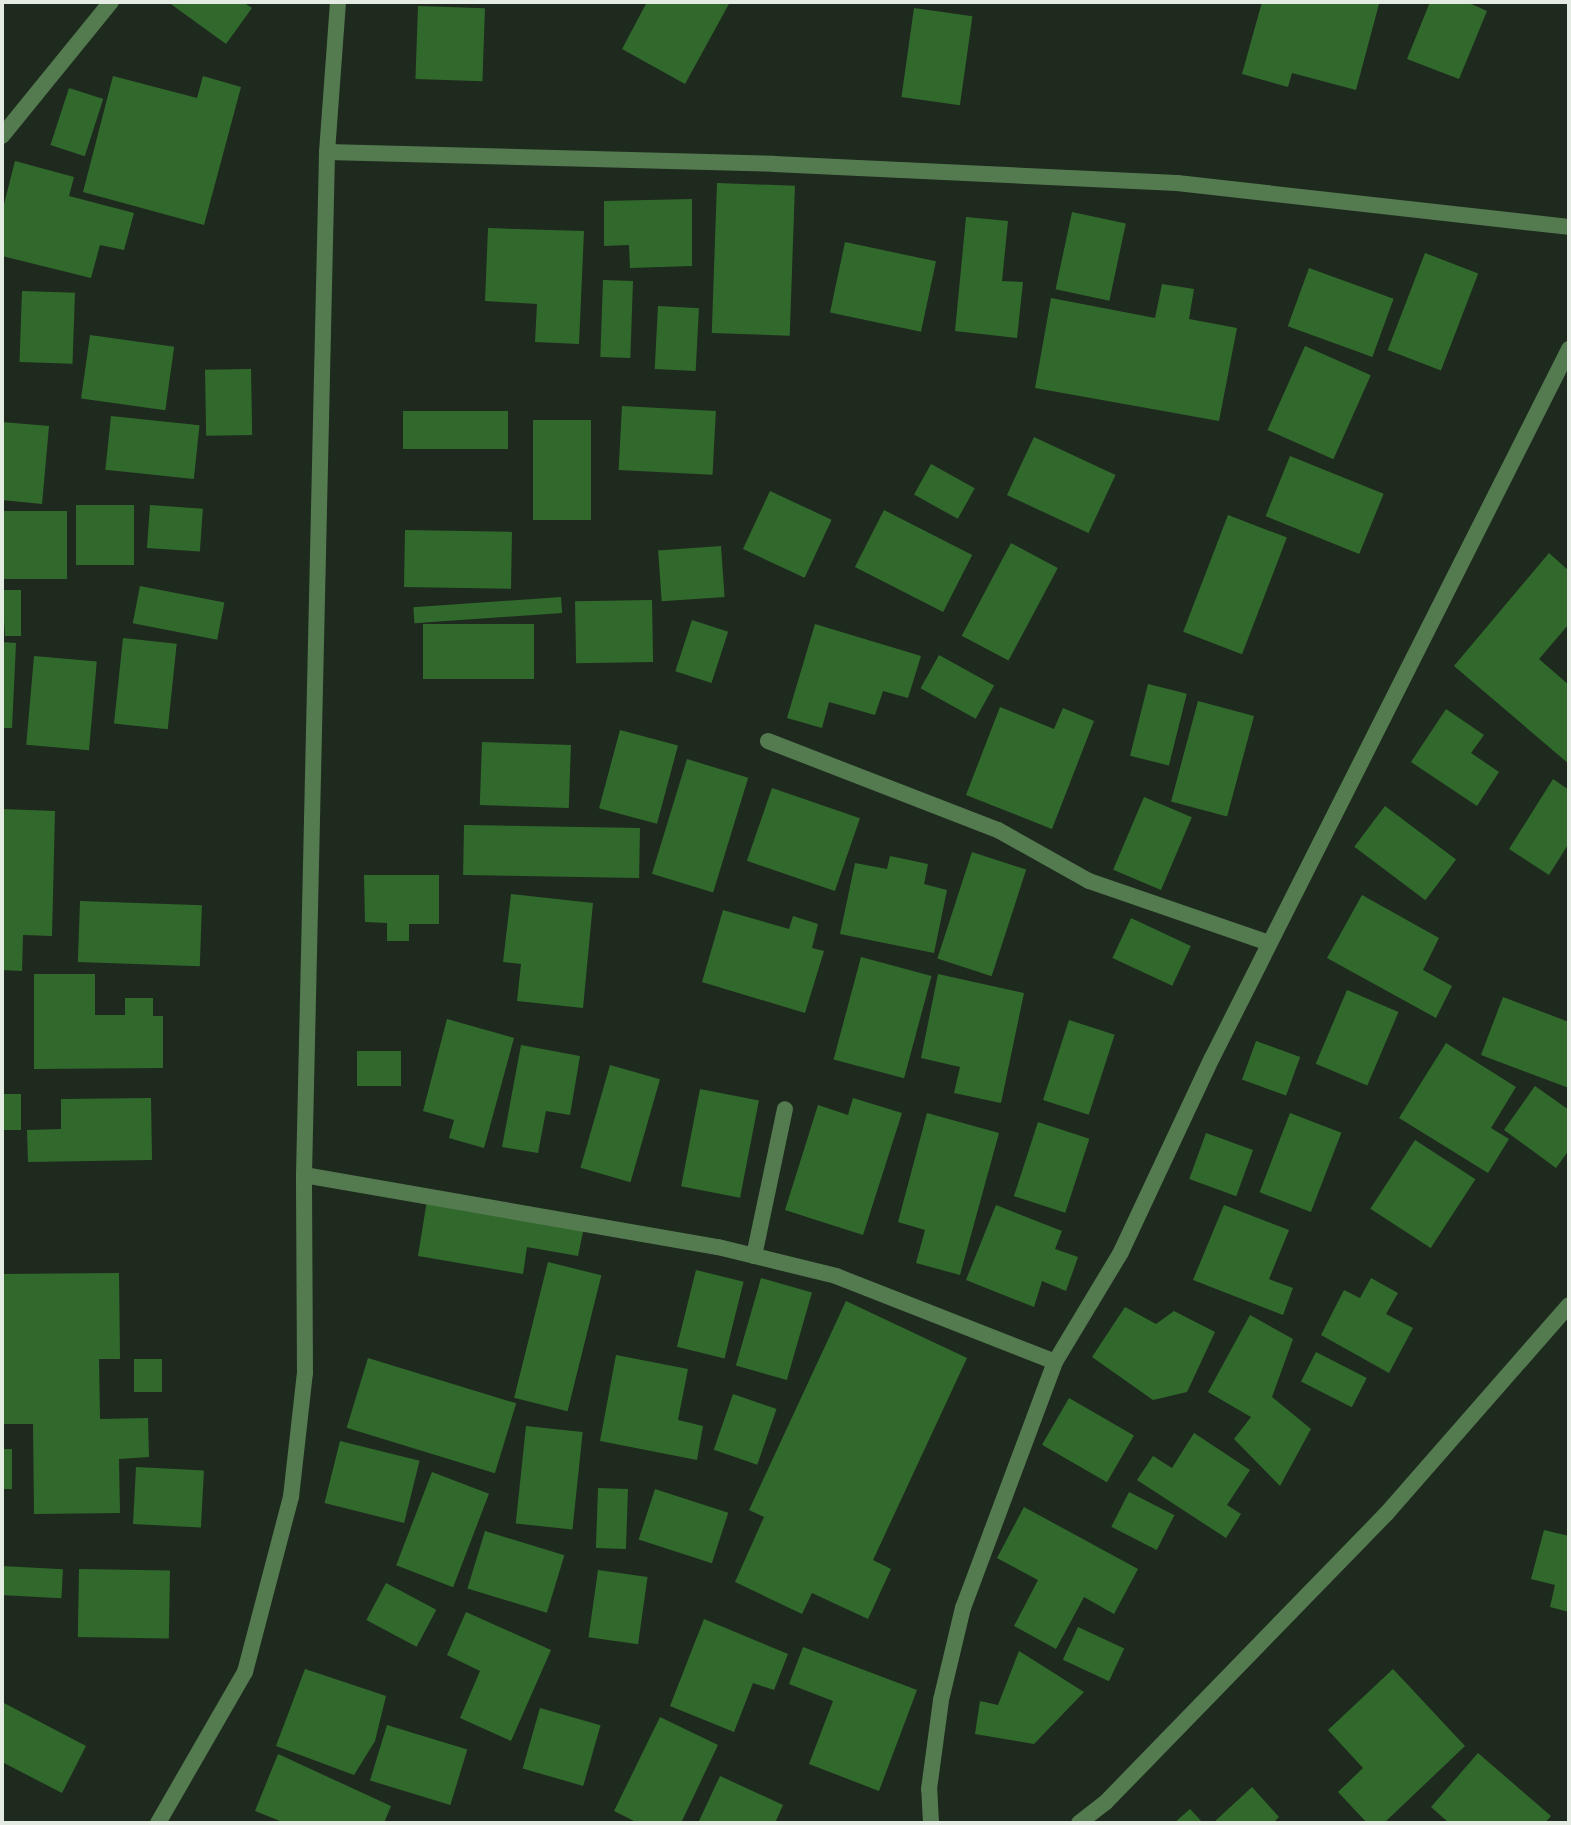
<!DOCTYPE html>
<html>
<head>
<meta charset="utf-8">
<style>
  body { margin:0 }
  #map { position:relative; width:1571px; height:1825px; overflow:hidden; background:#1e2a1d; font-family:"Golos Text",sans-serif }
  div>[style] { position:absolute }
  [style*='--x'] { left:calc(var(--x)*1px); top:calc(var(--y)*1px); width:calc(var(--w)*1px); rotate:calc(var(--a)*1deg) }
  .building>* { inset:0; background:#31692d; transform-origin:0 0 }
  .lane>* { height:16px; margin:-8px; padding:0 8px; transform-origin:8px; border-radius:8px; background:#547a50 }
  .street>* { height:16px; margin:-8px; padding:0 8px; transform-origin:8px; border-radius:8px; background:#547a50 }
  span { translate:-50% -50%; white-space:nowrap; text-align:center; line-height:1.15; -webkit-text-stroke:6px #152014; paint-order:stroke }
  .frame { position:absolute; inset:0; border:4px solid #e4ebe3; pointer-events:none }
</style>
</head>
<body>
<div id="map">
  <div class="building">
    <div style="clip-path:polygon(168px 2px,243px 2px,252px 8px,226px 44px)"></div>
    <div style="clip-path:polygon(647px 2px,730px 2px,685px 84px,622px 49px)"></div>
    <div style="clip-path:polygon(1262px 2px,1379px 4px,1356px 90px,1292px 73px,1288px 87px,1242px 74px)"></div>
    <div style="clip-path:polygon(1430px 2px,1467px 2px,1487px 11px,1459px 79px,1407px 59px)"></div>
    <div style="left:418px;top:6px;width:67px;height:73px;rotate:2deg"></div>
    <div style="left:914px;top:8px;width:59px;height:90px;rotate:8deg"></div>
    <div style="clip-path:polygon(113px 76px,197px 98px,203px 76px,241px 87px,204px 225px,83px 192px)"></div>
    <div style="left:69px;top:88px;width:36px;height:60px;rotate:18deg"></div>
    <div style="clip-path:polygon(15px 161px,74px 177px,69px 196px,134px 213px,124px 250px,100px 245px,91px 278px,2px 256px,2px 212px)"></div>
    <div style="left:717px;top:183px;width:78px;height:150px;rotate:2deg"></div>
    <div style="clip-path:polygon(692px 199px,692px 266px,630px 268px,629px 245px,604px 246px,604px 201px)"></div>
    <div style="left:1072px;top:212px;width:55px;height:79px;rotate:12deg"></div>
    <div style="clip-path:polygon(966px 217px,1008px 221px,1002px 281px,1023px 282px,1017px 338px,955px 331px)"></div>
    <div style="clip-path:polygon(488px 228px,584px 231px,579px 344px,535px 342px,537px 304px,485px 301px)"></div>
    <div style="left:845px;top:242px;width:93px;height:72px;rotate:12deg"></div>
    <div style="left:1425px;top:253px;width:57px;height:104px;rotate:21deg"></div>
    <div style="left:1309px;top:268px;width:90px;height:62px;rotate:20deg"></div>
    <div style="left:603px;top:280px;width:30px;height:77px;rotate:2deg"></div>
    <div style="clip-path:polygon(1162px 284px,1194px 289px,1189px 319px,1237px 328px,1219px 421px,1035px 388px,1051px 298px,1155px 318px)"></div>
    <div style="left:22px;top:291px;width:53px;height:71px;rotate:2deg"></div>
    <div style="left:658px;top:306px;width:41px;height:63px;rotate:3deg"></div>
    <div style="left:90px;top:335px;width:85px;height:64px;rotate:8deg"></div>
    <div style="left:1305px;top:346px;width:72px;height:92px;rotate:24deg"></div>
    <div style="left:251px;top:369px;width:66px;height:46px;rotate:89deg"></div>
    <div style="left:622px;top:406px;width:94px;height:64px;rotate:3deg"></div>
    <div style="left:403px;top:411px;width:105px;height:38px"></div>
    <div style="left:111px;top:416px;width:89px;height:54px;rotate:6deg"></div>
    <div style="left:533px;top:420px;width:58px;height:100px"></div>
    <div style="clip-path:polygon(2px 422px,49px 426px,42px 504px,2px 500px)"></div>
    <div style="left:1034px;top:437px;width:90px;height:64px;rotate:25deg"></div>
    <div style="left:1290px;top:456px;width:101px;height:65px;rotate:22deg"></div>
    <div style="left:931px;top:464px;width:50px;height:35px;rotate:29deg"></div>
    <div style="left:770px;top:491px;width:68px;height:64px;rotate:25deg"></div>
    <div style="left:76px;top:505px;width:58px;height:60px"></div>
    <div style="left:150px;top:505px;width:53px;height:43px;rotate:4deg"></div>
    <div style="left:884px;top:510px;width:99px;height:64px;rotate:27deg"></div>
    <div style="left:2px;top:511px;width:65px;height:68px"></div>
    <div style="left:1228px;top:515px;width:63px;height:125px;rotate:21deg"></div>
    <div style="left:405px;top:530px;width:107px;height:57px;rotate:1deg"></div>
    <div style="left:1011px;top:543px;width:53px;height:105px;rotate:28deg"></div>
    <div style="left:721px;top:546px;width:51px;height:63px;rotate:86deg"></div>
    <div style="clip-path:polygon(1549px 553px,1569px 571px,1569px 624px,1539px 659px,1569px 685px,1569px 764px,1454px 666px)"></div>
    <div style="left:140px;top:586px;width:86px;height:38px;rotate:11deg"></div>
    <div style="clip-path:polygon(2px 590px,21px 590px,21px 636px,5px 636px)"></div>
    <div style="left:561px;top:597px;width:16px;height:148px;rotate:86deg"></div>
    <div style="left:652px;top:600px;width:62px;height:77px;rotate:89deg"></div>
    <div style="left:692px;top:620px;width:38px;height:54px;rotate:18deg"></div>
    <div style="left:423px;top:624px;width:111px;height:55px"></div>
    <div style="clip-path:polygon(815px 624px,921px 656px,908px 698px,883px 691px,875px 715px,829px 702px,822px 728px,787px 718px)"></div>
    <div style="left:123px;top:638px;width:54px;height:86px;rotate:6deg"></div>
    <div style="clip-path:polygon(2px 642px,16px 643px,12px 728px,2px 728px)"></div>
    <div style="left:939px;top:655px;width:63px;height:38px;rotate:29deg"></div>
    <div style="left:34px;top:656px;width:63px;height:89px;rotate:5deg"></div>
    <div style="left:1148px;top:684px;width:40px;height:74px;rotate:14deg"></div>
    <div style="left:1198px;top:701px;width:58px;height:104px;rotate:15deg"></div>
    <div style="clip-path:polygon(1000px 707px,1054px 729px,1063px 708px,1094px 721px,1052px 829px,966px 795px)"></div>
    <div style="clip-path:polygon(1446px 709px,1484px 735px,1471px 753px,1499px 772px,1477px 806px,1411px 762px)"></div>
    <div style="left:620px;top:730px;width:60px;height:81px;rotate:15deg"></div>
    <div style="left:482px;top:742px;width:89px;height:63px;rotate:2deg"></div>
    <div style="left:687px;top:759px;width:64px;height:120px;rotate:17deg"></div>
    <div style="clip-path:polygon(1553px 779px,1569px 790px,1569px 843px,1549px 875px,1509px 849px)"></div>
    <div style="left:772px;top:788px;width:93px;height:77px;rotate:19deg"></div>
    <div style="left:1144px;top:797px;width:52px;height:79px;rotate:23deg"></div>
    <div style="left:1385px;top:806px;width:89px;height:51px;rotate:37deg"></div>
    <div style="clip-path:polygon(2px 809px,55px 811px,52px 936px,23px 935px,22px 971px,2px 970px)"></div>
    <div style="left:464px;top:825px;width:176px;height:50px;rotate:1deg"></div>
    <div style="left:972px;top:852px;width:57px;height:112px;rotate:18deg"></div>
    <div style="clip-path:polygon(890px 856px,928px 864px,924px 884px,947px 890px,934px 953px,840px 934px,855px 863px,887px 869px)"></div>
    <div style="clip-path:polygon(364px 875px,439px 875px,439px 924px,409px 924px,409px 941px,387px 941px,387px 923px,365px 922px)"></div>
    <div style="clip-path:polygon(511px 894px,593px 903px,583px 1008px,517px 1001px,521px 964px,503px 962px)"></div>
    <div style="clip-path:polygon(1362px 895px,1439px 938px,1423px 970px,1452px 986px,1436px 1018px,1327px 958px)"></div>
    <div style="left:80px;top:901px;width:122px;height:61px;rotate:2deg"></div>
    <div style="clip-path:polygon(723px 910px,789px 929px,793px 916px,818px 924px,812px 948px,824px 951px,805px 1013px,702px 982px)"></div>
    <div style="left:1131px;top:918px;width:66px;height:44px;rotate:25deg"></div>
    <div style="left:861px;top:957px;width:73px;height:106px;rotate:15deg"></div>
    <div style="clip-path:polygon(34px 974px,95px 974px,95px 1015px,125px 1015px,125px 998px,153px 998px,153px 1016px,163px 1016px,163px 1068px,34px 1069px)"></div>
    <div style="clip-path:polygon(938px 974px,1024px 993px,1001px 1103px,954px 1093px,960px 1067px,921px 1058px)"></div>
    <div style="left:1347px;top:990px;width:56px;height:80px;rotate:23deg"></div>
    <div style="clip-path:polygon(1503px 997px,1569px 1022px,1569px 1088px,1481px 1055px)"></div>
    <div style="clip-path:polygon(447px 1019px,514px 1038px,484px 1148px,449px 1138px,454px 1120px,423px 1111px)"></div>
    <div style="left:1069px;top:1020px;width:48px;height:84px;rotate:18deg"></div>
    <div style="left:1256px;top:1041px;width:47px;height:41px;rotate:20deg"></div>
    <div style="clip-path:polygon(1446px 1043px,1516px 1087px,1491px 1128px,1509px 1139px,1488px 1173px,1399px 1118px)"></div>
    <div style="clip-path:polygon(521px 1045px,580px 1056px,570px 1115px,546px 1111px,538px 1153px,502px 1147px)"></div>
    <div style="left:357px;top:1051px;width:44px;height:35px"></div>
    <div style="left:610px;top:1065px;width:52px;height:107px;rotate:16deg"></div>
    <div style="clip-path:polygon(1535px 1086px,1569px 1110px,1569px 1150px,1556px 1168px,1504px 1130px)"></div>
    <div style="left:700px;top:1089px;width:60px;height:99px;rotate:11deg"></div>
    <div style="left:2px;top:1094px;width:19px;height:36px"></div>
    <div style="clip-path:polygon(151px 1098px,152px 1160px,28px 1162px,27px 1130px,61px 1129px,61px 1099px)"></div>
    <div style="clip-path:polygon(853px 1098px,902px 1113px,863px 1235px,785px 1210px,818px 1105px,848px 1115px)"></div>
    <div style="clip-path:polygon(927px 1113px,999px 1133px,960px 1275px,916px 1263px,925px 1230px,898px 1222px)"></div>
    <div style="left:1290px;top:1113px;width:55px;height:85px;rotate:21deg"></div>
    <div style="left:1038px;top:1122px;width:54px;height:78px;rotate:18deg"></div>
    <div style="left:1206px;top:1133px;width:50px;height:49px;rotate:20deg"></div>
    <div style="left:1415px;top:1140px;width:72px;height:82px;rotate:33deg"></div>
    <div style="clip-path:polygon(427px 1200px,584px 1227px,578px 1256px,527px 1247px,523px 1274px,418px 1256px)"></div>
    <div style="clip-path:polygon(996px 1205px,1062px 1231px,1055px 1249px,1078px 1257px,1066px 1291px,1042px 1281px,1034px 1307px,966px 1280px)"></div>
    <div style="clip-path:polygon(1224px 1205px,1289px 1230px,1269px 1279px,1293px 1288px,1283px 1315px,1193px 1280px)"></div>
    <div style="left:548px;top:1262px;width:55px;height:140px;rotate:14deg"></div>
    <div style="left:696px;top:1270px;width:49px;height:79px;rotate:14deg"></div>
    <div style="clip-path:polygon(119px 1273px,120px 1359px,99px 1359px,100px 1419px,148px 1418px,149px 1457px,119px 1459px,120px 1513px,34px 1514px,33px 1424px,2px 1424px,2px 1274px)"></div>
    <div style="left:761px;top:1278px;width:53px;height:91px;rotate:16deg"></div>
    <div style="clip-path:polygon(1371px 1278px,1398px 1293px,1386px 1314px,1413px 1328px,1389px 1373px,1321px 1335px,1344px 1290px,1360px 1298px)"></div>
    <div style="clip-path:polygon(846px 1301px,967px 1358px,873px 1560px,891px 1569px,868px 1619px,812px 1593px,802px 1614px,735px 1582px,764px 1517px,749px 1510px)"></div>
    <div style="clip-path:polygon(1125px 1307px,1156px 1324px,1174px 1311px,1215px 1332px,1187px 1392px,1153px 1400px,1092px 1357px)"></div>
    <div style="clip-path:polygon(1250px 1315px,1293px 1339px,1272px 1397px,1311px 1429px,1280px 1486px,1234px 1439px,1251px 1417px,1208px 1392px)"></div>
    <div style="left:1316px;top:1352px;width:57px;height:33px;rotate:27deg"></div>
    <div style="clip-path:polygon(616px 1355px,688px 1369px,678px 1420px,703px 1426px,697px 1460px,600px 1441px)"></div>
    <div style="left:368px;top:1358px;width:155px;height:73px;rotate:17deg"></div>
    <div style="left:134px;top:1359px;width:28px;height:33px"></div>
    <div style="left:733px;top:1394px;width:46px;height:59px;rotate:19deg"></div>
    <div style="left:1069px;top:1398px;width:75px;height:54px;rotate:30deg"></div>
    <div style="left:526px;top:1426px;width:57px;height:98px;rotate:6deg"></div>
    <div style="clip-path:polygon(1194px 1433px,1250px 1470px,1227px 1505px,1241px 1514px,1226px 1538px,1137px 1480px,1153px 1456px,1172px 1468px)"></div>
    <div style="left:340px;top:1441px;width:82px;height:64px;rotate:14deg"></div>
    <div style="left:2px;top:1449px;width:10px;height:40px"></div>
    <div style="left:136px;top:1467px;width:68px;height:57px;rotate:3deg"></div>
    <div style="left:432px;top:1472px;width:61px;height:100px;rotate:21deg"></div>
    <div style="left:598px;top:1488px;width:30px;height:60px;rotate:2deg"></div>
    <div style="left:655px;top:1489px;width:77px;height:53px;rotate:18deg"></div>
    <div style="left:1129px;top:1492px;width:51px;height:39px;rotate:27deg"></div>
    <div style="clip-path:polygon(1024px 1507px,1138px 1569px,1114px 1614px,1084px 1597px,1056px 1649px,1014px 1626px,1038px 1580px,997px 1558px)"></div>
    <div style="clip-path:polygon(1544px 1530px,1569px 1536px,1569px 1612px,1550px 1607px,1555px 1585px,1531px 1579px)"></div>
    <div style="left:485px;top:1531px;width:83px;height:60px;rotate:17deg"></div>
    <div style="left:2px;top:1566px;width:61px;height:29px;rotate:3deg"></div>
    <div style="left:79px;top:1569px;width:91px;height:68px;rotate:1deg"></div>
    <div style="left:598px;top:1570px;width:50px;height:68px;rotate:8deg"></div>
    <div style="left:386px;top:1583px;width:57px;height:42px;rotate:28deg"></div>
    <div style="clip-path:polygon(466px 1612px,551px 1650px,511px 1741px,460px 1718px,480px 1671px,447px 1655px)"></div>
    <div style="clip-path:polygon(704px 1619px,788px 1654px,774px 1690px,753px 1683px,734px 1732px,670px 1706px)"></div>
    <div style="left:1078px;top:1627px;width:51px;height:36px;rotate:25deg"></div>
    <div style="clip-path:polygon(803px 1647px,917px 1690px,879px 1791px,809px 1764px,833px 1701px,789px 1684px)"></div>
    <div style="clip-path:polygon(1019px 1651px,1084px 1692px,1034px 1744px,975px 1734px,980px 1701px,998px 1705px)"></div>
    <div style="clip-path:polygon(305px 1669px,386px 1696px,375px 1741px,354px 1775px,276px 1746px)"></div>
    <div style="clip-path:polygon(1393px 1669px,1465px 1746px,1384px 1823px,1367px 1823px,1338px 1792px,1363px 1768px,1328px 1730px)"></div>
    <div style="clip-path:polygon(2px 1702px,86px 1746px,62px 1793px,2px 1762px)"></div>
    <div style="left:540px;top:1708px;width:63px;height:63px;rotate:16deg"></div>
    <div style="clip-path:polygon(660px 1717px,718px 1745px,681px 1823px,638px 1823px,614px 1811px)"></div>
    <div style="left:387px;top:1725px;width:84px;height:58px;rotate:17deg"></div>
    <div style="clip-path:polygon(1478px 1753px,1551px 1816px,1545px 1823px,1449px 1823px,1431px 1807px)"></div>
    <div style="clip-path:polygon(278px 1754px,391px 1806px,384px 1823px,285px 1823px,255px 1811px)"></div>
    <div style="clip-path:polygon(720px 1776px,783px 1805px,775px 1823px,698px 1823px)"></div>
    <div style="clip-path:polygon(1252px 1787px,1279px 1817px,1273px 1823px,1213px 1823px)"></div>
    <div style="clip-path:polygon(1190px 1809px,1203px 1823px,1174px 1823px)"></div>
  </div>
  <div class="lane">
    <div style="--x:768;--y:741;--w:247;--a:21.2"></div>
    <div style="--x:998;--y:830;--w:104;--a:29.3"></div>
    <div style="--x:1089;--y:881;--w:190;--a:19"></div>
    <div style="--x:754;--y:1256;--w:150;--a:-78.1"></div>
  </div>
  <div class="street">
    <div style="--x:2;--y:136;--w:173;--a:-50.9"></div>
    <div style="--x:327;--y:152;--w:447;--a:1.5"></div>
    <div style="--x:774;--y:164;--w:403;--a:2.7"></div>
    <div style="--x:1177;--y:183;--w:394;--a:6.4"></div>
    <div style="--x:304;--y:1175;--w:420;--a:9.9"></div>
    <div style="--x:718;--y:1247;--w:122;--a:13.8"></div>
    <div style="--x:836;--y:1276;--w:235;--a:21.4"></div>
    <div style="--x:158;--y:1823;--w:174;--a:-60.1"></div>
    <div style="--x:245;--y:1672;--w:181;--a:-75.3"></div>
    <div style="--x:291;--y:1497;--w:125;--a:-83.6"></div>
    <div style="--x:305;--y:1373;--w:198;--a:-90.3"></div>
    <div style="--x:304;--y:1175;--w:1023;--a:-88.71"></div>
    <div style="--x:327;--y:152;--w:150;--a:-85.8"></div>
    <div style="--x:931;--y:1823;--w:34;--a:-93"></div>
    <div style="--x:929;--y:1789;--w:90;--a:-82.3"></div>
    <div style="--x:941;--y:1700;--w:95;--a:-76.6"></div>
    <div style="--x:963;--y:1608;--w:263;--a:-69.5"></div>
    <div style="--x:1055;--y:1362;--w:128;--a:-59"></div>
    <div style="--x:1121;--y:1252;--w:214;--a:-64.9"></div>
    <div style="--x:1212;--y:1058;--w:794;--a:-63.27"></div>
    <div style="--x:1079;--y:1823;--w:33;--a:-38"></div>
    <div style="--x:1105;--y:1803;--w:405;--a:-45.8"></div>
    <div style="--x:1387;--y:1513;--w:276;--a:-48.8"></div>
  </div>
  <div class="frame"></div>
</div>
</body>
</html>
